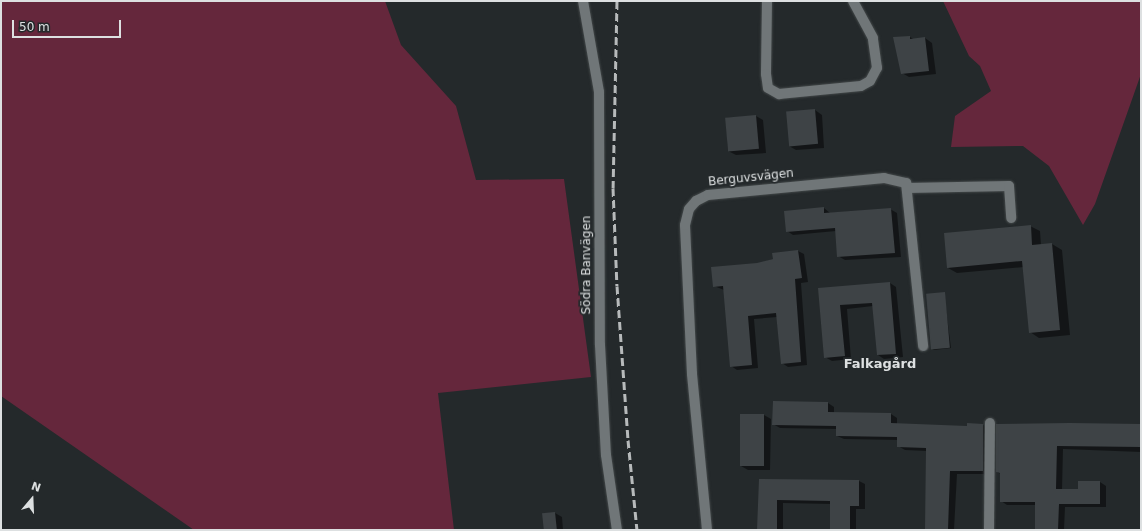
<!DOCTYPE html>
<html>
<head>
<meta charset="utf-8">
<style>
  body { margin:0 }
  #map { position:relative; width:1142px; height:531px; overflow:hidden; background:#24292b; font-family:"DejaVu Sans",sans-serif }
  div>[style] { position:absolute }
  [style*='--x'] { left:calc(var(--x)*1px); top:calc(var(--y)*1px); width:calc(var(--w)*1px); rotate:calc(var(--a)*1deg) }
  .green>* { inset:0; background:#65273c }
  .shadow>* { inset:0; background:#0007 }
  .building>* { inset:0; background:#3e4346; transform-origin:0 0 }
  .roads { filter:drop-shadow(0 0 1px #434849) drop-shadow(0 0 1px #434849) }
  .street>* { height:10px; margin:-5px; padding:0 5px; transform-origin:5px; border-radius:5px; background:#707678 }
  .rail>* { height:3px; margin-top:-1.5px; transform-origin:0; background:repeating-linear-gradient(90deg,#b7babb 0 8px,transparent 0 12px) }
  span { translate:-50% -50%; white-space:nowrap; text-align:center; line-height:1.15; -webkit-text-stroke:3.5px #24292b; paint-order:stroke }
  .street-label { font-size:12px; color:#dde0e1 }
  .neighbourhood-label { font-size:13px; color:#dde0e1; font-weight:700 }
  .frame { position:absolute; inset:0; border:2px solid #dde0e1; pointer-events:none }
  .north { position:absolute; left:12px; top:479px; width:40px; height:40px; -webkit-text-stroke:3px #24292b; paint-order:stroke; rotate:19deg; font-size:11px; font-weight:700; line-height:16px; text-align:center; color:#dde0e1 }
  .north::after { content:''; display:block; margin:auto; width:14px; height:18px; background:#dde0e1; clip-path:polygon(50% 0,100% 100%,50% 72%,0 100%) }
  .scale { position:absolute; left:12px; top:20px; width:109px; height:18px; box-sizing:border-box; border:2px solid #dde0e1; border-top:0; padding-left:5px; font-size:12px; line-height:14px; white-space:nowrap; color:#dde0e1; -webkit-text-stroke:3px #24292b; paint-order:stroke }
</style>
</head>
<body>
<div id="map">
  <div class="green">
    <div style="clip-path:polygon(1px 1px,385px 1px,401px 45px,456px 106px,476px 180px,564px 179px,591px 377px,438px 393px,454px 530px,194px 530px,1px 396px)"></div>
    <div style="clip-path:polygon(943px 1px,1141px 1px,1141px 74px,1095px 204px,1083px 225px,1049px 166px,1023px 146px,951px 147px,955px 116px,991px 91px,980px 66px,969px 56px)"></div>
  </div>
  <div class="shadow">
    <div style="clip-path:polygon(910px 37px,915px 40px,925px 38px,932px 43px,936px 74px,909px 77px,902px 73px)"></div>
    <div style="clip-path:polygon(815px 110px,822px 115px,824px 148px,796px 150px,789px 146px)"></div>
    <div style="clip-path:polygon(756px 116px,763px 120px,766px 153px,736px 155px,728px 151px,726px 118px)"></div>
    <div style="clip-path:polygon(824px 208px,830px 213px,890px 209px,897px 213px,901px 257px,845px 260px,838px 256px,836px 231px,793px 235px,787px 231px)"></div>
    <div style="clip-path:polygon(1030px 226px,1040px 231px,1041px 245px,1052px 244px,1062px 250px,1070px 335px,1039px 338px,1030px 332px,1024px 267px,957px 273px,948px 268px)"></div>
    <div style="clip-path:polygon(798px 251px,804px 254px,808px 282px,801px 283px,807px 365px,788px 367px,782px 363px,777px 317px,754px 319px,758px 368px,737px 370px,731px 366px,724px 290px,714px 286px,757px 264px)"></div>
    <div style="clip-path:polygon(890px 283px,896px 287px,903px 357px,884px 359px,878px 355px,873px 306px,847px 309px,851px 359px,832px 361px,825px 357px,819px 289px)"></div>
    <div style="clip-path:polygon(944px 293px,951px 348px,934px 350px,932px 349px)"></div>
    <div style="clip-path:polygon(828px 403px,834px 407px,834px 413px,891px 414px,897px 418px,897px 424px,968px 427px,968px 424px,983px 425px,990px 428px,989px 474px,957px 474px,954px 530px,926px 530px,927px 451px,905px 450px,898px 446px,898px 440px,844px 439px,837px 436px,837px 429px,780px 428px,773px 424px)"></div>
    <div style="clip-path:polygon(764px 415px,771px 419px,770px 470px,748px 470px,741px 466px)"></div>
    <div style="clip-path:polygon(997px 425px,1141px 426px,1141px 452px,1063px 449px,1062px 490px,1079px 490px,1100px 482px,1106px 486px,1106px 507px,1065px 507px,1064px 530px,1036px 530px,1036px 505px,1007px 505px,1001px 501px,1001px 474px,997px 472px)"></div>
    <div style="clip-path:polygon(760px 480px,859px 481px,865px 484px,865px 509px,856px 509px,856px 529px,914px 530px,831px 530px,831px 504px,783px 503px,783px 530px,758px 530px)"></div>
    <div style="clip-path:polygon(555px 513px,562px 517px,563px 530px,545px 530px)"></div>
  </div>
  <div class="building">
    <div style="clip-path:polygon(910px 36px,910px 39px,925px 37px,929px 71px,901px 74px,893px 37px)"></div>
    <div style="left:815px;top:109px;width:35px;height:29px;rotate:85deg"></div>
    <div style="left:756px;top:115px;width:34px;height:31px;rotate:85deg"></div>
    <div style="clip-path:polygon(824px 207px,824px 213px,891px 208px,895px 253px,837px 257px,835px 228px,786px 232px,784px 211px)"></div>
    <div style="clip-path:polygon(1031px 225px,1032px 245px,1052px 243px,1060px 330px,1029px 333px,1022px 261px,947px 268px,944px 233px)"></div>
    <div style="clip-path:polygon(798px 250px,802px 278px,795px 279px,801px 362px,781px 364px,776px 313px,748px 316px,752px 365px,730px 367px,723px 286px,713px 287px,711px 267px,757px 263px,773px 259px,772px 253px)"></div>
    <div style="clip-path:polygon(890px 282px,896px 354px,877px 355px,872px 303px,840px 305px,845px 356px,824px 358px,818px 288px)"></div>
    <div style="left:945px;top:292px;width:56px;height:19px;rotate:85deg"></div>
    <div style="clip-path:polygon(773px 401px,828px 402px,828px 412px,891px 413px,891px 423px,967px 426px,967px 423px,983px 424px,983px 471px,950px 471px,948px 530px,925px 530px,926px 448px,897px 447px,897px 437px,836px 436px,836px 426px,772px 425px)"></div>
    <div style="left:740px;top:414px;width:24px;height:52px"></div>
    <div style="clip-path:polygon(1070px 423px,1141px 424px,1141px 447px,1057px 446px,1056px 489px,1078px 489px,1078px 481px,1100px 481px,1100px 504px,1059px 504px,1058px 530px,1035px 530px,1035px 502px,1000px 502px,1000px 473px,996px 472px,996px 424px)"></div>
    <div style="clip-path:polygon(759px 479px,859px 480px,859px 506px,850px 506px,850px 530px,830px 530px,830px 501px,777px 500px,777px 530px,757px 530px)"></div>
    <div style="left:555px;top:512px;width:18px;height:13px;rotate:84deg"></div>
  </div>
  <div class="roads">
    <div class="street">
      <div style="--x:583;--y:1;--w:92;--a:80"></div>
      <div style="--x:599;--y:92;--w:253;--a:89.8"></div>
      <div style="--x:600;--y:345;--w:110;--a:86.9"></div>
      <div style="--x:606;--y:455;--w:76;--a:81.7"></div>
      <div style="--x:767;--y:1;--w:73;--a:90.8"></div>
      <div style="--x:766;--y:74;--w:14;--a:82"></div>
      <div style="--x:768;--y:88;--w:13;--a:29"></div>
      <div style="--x:779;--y:94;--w:82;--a:-5.6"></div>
      <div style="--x:861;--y:86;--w:10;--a:-29"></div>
      <div style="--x:870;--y:81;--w:15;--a:-62"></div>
      <div style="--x:877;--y:68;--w:30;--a:-98"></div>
      <div style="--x:873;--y:38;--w:42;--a:-118.4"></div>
      <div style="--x:907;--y:188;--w:102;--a:-1.1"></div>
      <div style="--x:1009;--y:186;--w:32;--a:86"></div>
      <div style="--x:707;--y:530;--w:157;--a:-95.5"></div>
      <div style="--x:692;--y:374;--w:149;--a:-92.7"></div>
      <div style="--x:685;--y:225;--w:16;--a:-76"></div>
      <div style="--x:689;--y:209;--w:11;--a:-49"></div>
      <div style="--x:696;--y:201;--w:13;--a:-27"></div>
      <div style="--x:708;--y:195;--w:177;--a:-5.5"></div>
      <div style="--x:884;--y:178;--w:23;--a:13"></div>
      <div style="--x:906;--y:183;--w:164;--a:84"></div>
      <div style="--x:989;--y:530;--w:107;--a:-89.5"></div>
    </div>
  </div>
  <div class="rail">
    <div style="--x:617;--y:1;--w:187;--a:91.2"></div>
    <div style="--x:613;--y:188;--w:98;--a:87.7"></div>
    <div style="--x:617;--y:286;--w:154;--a:85.9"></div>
    <div style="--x:628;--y:440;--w:90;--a:84.3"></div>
  </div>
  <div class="street-label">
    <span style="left:751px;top:178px;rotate:-6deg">Berguvsvägen</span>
    <span style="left:587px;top:265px;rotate:-90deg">Södra Banvägen</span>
  </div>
  <div class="neighbourhood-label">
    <span style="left:880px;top:364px">Falkagård</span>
  </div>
  <div class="frame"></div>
  <div class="north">N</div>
  <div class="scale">50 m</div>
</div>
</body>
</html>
